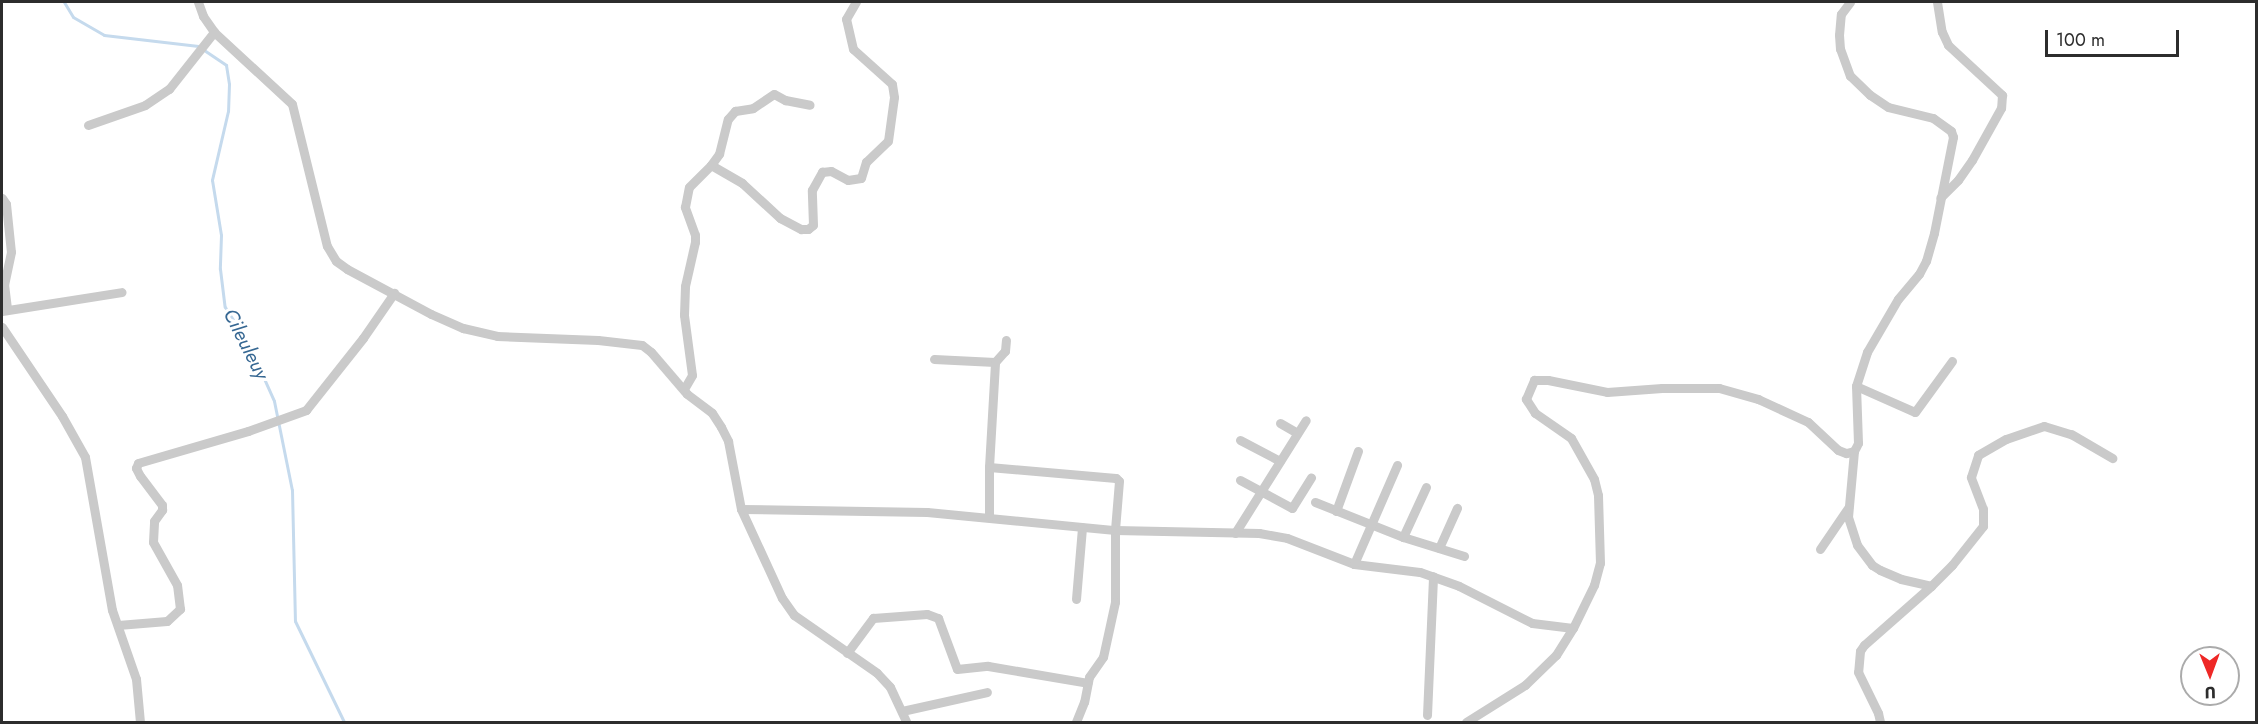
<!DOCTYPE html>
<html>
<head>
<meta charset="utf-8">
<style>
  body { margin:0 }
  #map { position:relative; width:2258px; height:724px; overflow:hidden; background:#fff; font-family:Jost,sans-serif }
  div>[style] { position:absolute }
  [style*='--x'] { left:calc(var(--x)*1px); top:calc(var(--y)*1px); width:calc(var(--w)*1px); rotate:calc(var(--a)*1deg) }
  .stream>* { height:3px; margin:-1.5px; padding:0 1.5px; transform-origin:1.5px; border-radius:1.5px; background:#c5daed }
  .minor>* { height:9px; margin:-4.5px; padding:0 4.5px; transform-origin:4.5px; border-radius:4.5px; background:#cacaca }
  span { translate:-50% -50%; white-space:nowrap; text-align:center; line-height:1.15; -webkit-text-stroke:6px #fff; paint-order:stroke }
  .water-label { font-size:20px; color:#376893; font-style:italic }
  .frame { position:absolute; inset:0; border:3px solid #2d2d2d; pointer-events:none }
  .north { position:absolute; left:2180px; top:646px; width:60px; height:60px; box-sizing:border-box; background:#fff; border:2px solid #ababab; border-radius:50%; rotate:179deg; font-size:16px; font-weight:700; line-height:24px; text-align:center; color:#2d2d2d }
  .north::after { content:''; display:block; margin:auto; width:21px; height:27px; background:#ee2826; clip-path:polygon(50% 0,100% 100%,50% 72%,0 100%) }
  .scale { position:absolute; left:2045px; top:30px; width:134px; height:27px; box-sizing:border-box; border:3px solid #2d2d2d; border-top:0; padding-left:8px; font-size:18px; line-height:21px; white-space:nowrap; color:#2d2d2d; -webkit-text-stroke:4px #fff; paint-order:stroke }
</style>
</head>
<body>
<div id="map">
  <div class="stream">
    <div style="--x:64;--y:2;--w:17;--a:59"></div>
    <div style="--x:73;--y:17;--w:36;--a:30"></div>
    <div style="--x:104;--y:35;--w:95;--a:6.7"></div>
    <div style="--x:198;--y:46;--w:34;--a:34"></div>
    <div style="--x:226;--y:65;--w:19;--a:81"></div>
    <div style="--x:229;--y:84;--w:27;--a:92"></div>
    <div style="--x:228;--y:111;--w:71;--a:103.1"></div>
    <div style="--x:212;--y:180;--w:56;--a:80.7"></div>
    <div style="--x:221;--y:235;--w:34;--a:92"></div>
    <div style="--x:220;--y:269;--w:38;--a:83"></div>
    <div style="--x:225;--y:307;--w:45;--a:57.7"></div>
    <div style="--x:249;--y:345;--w:61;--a:65.9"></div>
    <div style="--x:274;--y:401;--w:91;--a:78.6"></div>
    <div style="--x:292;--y:490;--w:131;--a:88.7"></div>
    <div style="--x:295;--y:621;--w:112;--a:64.1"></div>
  </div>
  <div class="minor">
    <div style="--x:198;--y:2;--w:15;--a:70"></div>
    <div style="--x:203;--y:16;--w:19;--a:55"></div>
    <div style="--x:214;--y:32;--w:106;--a:42.7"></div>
    <div style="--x:292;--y:104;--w:146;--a:76.2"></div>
    <div style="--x:327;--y:246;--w:17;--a:59"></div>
    <div style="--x:336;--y:261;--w:14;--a:36"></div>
    <div style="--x:347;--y:269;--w:95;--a:28.2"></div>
    <div style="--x:431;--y:314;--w:35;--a:24"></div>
    <div style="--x:463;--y:328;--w:35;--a:13"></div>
    <div style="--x:497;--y:336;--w:101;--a:2.3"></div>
    <div style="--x:598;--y:340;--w:44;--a:6.5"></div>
    <div style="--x:642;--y:345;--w:11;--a:38"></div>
    <div style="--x:651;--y:352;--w:55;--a:49.4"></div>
    <div style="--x:687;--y:394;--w:31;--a:37"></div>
    <div style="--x:712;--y:413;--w:17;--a:57"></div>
    <div style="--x:721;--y:427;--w:16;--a:63"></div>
    <div style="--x:728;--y:441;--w:69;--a:79.2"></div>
    <div style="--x:741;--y:509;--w:98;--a:65.3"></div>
    <div style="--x:782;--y:598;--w:21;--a:55"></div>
    <div style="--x:794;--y:615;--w:101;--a:34.9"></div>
    <div style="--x:877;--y:673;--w:19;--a:47"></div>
    <div style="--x:890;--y:687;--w:38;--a:65"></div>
    <div style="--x:1937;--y:2;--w:30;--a:81"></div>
    <div style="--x:1942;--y:32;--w:14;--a:65"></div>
    <div style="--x:1948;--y:45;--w:74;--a:42.8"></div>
    <div style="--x:2002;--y:95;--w:13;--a:94"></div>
    <div style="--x:2001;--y:108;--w:60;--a:119.1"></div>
    <div style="--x:1972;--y:160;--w:24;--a:125"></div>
    <div style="--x:1958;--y:180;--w:25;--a:135"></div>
    <div style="--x:88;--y:125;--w:60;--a:-19.3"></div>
    <div style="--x:145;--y:105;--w:29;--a:-34"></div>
    <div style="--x:169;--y:89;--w:73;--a:-51.7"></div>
    <div style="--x:711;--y:165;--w:36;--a:30"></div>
    <div style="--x:742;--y:183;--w:52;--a:42.6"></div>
    <div style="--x:780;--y:218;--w:24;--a:28"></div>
    <div style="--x:801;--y:229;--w:7;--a:0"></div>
    <div style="--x:808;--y:229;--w:6;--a:-39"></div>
    <div style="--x:813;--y:225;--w:35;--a:-92"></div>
    <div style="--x:812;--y:190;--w:21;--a:-61"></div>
    <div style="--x:822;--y:172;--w:9;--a:-6"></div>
    <div style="--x:831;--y:171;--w:19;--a:28"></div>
    <div style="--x:848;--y:180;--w:13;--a:-9"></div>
    <div style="--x:861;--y:178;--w:17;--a:-73"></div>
    <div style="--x:866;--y:162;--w:30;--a:-44"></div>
    <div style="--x:888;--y:141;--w:44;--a:-82.2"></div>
    <div style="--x:894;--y:97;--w:13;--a:-99"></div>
    <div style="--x:892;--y:84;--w:52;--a:-138.1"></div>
    <div style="--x:853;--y:49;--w:31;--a:-103"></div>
    <div style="--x:846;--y:19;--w:20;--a:-60"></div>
    <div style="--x:2;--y:198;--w:7;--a:56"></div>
    <div style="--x:6;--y:204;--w:48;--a:84.1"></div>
    <div style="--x:11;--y:252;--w:33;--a:102"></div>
    <div style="--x:4;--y:284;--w:25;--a:83"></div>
    <div style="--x:2;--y:311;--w:121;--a:-9"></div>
    <div style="--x:2;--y:327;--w:107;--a:56"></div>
    <div style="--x:62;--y:416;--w:47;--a:60.7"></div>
    <div style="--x:85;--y:457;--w:155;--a:80"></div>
    <div style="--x:112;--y:610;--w:73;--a:70.8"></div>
    <div style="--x:136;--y:679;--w:43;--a:84.7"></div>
    <div style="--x:934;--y:359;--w:61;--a:2.8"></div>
    <div style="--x:995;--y:362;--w:15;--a:-48"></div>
    <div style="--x:1005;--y:351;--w:11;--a:-85"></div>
    <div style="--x:1856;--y:386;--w:64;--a:23.8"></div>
    <div style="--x:1915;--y:412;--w:63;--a:-54"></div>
    <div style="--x:684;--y:389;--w:16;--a:-60"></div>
    <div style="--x:692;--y:375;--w:61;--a:-97.6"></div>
    <div style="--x:684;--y:315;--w:29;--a:-88"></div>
    <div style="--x:685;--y:286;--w:45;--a:-77.2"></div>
    <div style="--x:695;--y:242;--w:7;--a:-90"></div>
    <div style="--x:695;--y:235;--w:30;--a:-110"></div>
    <div style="--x:685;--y:207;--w:20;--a:-79"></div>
    <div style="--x:689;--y:187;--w:31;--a:-45"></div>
    <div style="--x:711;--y:165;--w:14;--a:-54"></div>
    <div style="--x:719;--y:154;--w:36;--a:-76"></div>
    <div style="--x:728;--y:119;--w:11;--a:-49"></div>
    <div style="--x:735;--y:111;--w:18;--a:-9"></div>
    <div style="--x:753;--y:108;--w:25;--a:-34"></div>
    <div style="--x:774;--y:94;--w:13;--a:29"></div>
    <div style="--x:785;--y:100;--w:25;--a:11"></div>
    <div style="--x:1280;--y:423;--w:20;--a:30"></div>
    <div style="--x:1240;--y:440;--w:45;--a:27.7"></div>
    <div style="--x:1854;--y:451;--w:66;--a:95.2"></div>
    <div style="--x:1848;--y:517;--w:29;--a:72"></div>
    <div style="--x:1857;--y:545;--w:25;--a:53"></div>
    <div style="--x:1872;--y:565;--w:9;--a:32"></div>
    <div style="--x:1880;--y:570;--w:23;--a:23"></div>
    <div style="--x:1901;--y:579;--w:31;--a:13"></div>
    <div style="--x:1931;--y:586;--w:89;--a:138.6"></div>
    <div style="--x:1864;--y:645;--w:7;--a:124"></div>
    <div style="--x:1860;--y:651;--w:21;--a:95"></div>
    <div style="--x:1858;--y:672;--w:46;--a:64"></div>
    <div style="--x:1878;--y:713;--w:9;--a:77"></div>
    <div style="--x:989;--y:467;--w:127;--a:5"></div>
    <div style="--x:1116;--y:478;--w:4;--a:45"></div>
    <div style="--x:1119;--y:481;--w:49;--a:94.7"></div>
    <div style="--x:1115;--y:530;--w:72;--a:90"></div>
    <div style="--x:1115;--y:602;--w:56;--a:102.3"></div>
    <div style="--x:1103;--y:657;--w:24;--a:125"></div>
    <div style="--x:1089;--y:677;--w:25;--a:101"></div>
    <div style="--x:1084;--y:702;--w:22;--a:112"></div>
    <div style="--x:1240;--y:480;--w:59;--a:28.3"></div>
    <div style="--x:1292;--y:508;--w:36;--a:-58"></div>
    <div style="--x:1315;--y:502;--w:95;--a:21.7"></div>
    <div style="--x:1403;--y:537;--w:64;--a:17.3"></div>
    <div style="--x:741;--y:509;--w:186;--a:0.9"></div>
    <div style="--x:927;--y:512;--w:189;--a:5.5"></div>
    <div style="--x:1115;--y:530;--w:144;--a:1.2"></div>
    <div style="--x:1259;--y:533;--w:28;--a:10"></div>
    <div style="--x:1287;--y:538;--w:72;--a:21.2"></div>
    <div style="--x:1354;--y:564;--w:66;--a:6.9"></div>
    <div style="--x:1420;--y:572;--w:41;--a:19.7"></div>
    <div style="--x:1459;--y:586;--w:82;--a:26.9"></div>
    <div style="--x:1532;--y:623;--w:41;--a:7"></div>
    <div style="--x:1336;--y:511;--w:64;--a:-69.9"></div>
    <div style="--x:989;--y:517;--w:50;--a:-90"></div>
    <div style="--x:989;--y:467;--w:105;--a:-86.7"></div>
    <div style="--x:1235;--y:533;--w:133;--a:-57.9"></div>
    <div style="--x:1403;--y:537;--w:55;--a:-65.3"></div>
    <div style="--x:1439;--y:548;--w:44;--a:-65.8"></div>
    <div style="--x:1820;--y:549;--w:50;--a:-55.7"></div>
    <div style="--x:1354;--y:564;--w:108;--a:-66.5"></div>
    <div style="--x:1931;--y:586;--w:30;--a:-45"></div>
    <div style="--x:1952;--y:565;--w:50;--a:-51.5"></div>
    <div style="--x:1983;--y:526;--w:17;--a:-90"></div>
    <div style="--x:1983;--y:509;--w:34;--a:-111"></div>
    <div style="--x:1971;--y:477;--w:23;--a:-72"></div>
    <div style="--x:1978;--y:455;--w:32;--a:-30"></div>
    <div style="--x:2006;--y:439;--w:40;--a:-18.9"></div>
    <div style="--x:2044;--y:426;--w:28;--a:17"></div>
    <div style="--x:2071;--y:434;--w:48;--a:30.3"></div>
    <div style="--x:1076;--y:599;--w:72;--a:-85.2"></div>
    <div style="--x:118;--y:625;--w:49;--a:-4.7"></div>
    <div style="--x:167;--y:621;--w:18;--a:-43"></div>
    <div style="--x:180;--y:609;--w:24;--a:-97"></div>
    <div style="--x:177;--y:585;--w:49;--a:-119.2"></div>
    <div style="--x:153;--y:542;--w:21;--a:-87"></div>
    <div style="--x:154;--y:521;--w:14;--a:-54"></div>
    <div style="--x:162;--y:510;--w:5;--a:-90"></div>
    <div style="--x:162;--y:505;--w:36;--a:-127"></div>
    <div style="--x:140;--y:476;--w:9;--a:-117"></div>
    <div style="--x:136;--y:468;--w:5;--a:-68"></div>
    <div style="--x:138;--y:463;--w:115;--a:-16.2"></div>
    <div style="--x:248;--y:431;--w:62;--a:-19.9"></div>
    <div style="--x:306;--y:410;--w:92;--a:-51.6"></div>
    <div style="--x:363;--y:338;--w:55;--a:-55.4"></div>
    <div style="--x:847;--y:653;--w:44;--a:-53.4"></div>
    <div style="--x:873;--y:618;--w:54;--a:-4.2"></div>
    <div style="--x:927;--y:614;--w:12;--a:20"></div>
    <div style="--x:938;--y:618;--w:54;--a:69.6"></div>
    <div style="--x:957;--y:669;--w:31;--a:-6"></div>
    <div style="--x:988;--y:666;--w:101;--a:9.6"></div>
    <div style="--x:902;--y:711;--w:87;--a:-12.6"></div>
    <div style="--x:1427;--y:715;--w:139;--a:-87.5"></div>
    <div style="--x:1466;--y:722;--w:70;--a:-32.1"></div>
    <div style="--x:1525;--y:685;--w:43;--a:-44.1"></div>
    <div style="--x:1556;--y:655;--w:32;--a:-58"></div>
    <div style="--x:1573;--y:628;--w:48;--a:-64"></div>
    <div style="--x:1594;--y:585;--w:23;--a:-75"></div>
    <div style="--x:1600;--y:563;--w:68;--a:-91.7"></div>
    <div style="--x:1598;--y:495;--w:16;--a:-104"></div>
    <div style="--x:1594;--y:479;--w:47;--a:-119.3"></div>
    <div style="--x:1571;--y:438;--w:44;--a:-145.2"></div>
    <div style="--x:1535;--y:413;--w:17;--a:-123"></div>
    <div style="--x:1526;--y:399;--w:21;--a:-67"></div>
    <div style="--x:1534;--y:380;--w:14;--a:0"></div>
    <div style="--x:1548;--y:380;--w:60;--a:11.5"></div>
    <div style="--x:1607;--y:392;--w:55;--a:-4.2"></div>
    <div style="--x:1662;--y:388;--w:57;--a:0"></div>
    <div style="--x:1719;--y:388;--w:41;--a:15.8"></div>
    <div style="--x:1758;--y:399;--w:55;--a:24.7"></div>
    <div style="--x:1808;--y:422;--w:41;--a:43"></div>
    <div style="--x:1838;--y:450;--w:9;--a:21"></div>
    <div style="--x:1846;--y:453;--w:8;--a:-14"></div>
    <div style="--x:1854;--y:451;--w:9;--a:-63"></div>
    <div style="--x:1858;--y:443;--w:57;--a:-92"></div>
    <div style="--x:1856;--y:386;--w:36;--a:-72"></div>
    <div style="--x:1867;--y:352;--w:61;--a:-59.7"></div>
    <div style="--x:1898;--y:299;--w:33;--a:-50"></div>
    <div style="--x:1919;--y:274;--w:15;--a:-62"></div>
    <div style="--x:1926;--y:261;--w:29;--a:-74"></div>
    <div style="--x:1934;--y:233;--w:98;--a:-78.8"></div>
    <div style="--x:1953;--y:137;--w:6;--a:-108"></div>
    <div style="--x:1951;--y:131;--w:22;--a:-144"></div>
    <div style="--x:1933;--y:118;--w:46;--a:-166.3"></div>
    <div style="--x:1888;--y:107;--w:22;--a:-146"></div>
    <div style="--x:1870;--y:95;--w:28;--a:-136"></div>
    <div style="--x:1850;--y:76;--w:29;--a:-110"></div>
    <div style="--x:1840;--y:49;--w:14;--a:-94"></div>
    <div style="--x:1839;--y:35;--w:21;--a:-85"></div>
    <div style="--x:1841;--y:14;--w:15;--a:-53"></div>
  </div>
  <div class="water-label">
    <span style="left:246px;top:344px;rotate:63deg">Cileuleuy</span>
  </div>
  <div class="frame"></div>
  <div class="north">U</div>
  <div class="scale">100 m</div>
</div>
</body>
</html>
